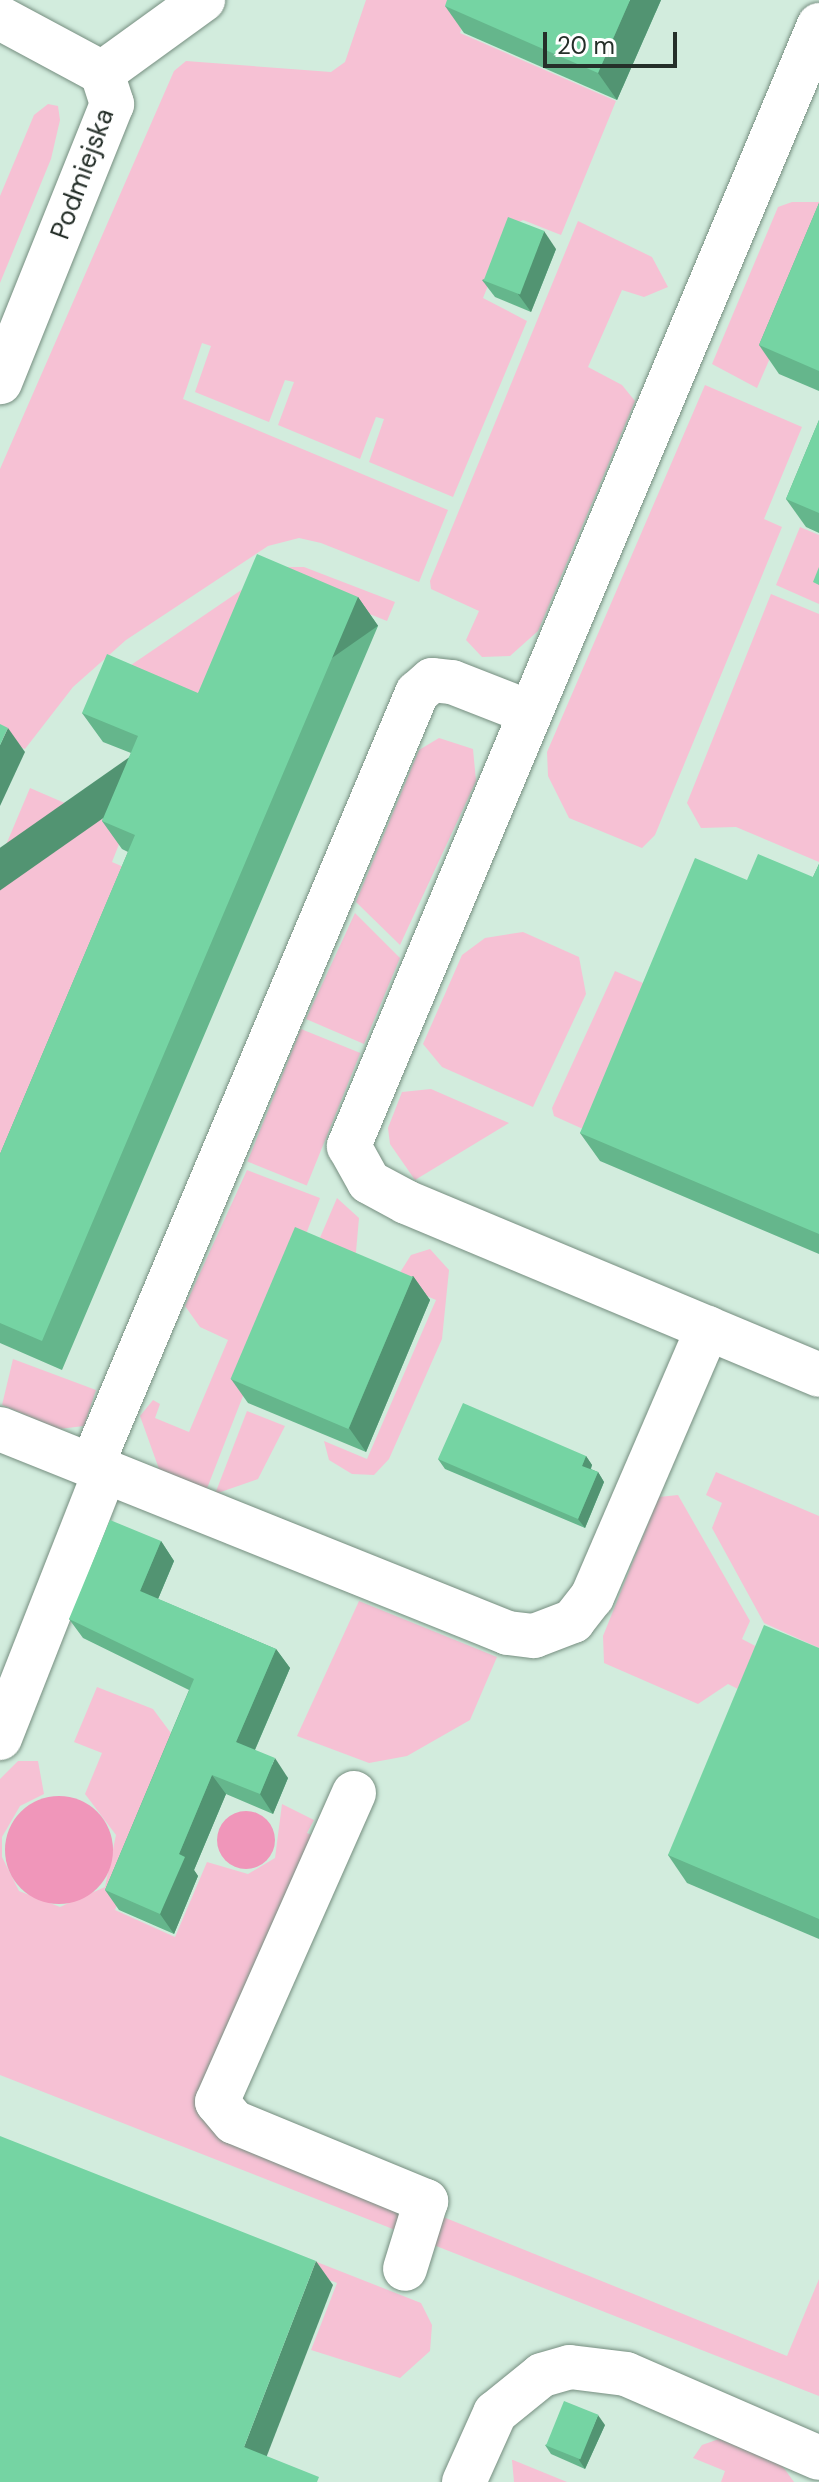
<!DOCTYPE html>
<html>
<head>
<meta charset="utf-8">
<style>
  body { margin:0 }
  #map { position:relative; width:819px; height:2482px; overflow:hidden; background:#d2ecdd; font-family:"DM Sans",sans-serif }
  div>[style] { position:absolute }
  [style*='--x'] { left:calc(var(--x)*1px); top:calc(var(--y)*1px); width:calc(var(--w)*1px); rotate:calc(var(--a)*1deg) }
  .green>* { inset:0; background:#f6c1d4; transform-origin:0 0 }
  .water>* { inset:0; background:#f096ba }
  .round { border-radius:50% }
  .roads { filter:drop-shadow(0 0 2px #768e80) drop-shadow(0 0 2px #768e80) }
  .minor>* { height:44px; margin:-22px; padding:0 22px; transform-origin:22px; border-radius:22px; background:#fff }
  .wall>* { inset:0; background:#65b68c }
  .shaded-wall>* { inset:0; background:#529472; transform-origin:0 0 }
  .building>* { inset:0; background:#75d4a3; transform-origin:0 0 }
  span { translate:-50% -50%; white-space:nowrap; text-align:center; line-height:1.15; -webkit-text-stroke:7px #fff; paint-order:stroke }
  .street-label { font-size:26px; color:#252f29 }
  .scale { position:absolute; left:543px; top:32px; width:134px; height:36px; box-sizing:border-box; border:4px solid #252f29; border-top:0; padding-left:10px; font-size:24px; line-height:28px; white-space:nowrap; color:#252f29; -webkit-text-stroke:6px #fff; paint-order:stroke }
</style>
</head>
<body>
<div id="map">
  <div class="green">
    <div style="clip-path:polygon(366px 0,474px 0,460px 33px,616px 101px,561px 235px,523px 220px,512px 226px,483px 298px,527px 321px,453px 497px,369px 462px,384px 419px,376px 417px,360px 459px,278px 425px,294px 382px,285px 380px,269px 422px,195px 392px,211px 346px,202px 343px,183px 399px,448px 510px,419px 582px,321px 543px,299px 538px,268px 546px,126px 640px,73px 687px,25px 749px,0 738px,0 469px,174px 71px,186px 61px,331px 72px,345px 62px)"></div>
    <div style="clip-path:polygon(48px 104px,58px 106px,60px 120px,51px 159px,0 283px,0 196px,34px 115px)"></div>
    <div style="clip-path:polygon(792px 202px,819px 202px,819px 245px,757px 388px,712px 364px,778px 207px)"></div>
    <div style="clip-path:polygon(578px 221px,652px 257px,668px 287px,644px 297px,622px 290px,588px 367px,622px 385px,635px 401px,538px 631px,510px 656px,482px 657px,466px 640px,479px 611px,431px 589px,430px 581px)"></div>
    <div style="clip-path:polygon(705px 385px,802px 427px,764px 519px,782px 527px,655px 835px,642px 848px,569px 818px,548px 776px,547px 752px)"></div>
    <div style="clip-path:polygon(800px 527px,819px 535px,819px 604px,776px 585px)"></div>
    <div style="clip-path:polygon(275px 567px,304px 567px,395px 602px,387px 621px,274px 576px,220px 703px,131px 665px)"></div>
    <div style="clip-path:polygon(771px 594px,819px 614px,819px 862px,736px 827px,701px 828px,687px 803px)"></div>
    <div style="clip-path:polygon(439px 738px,473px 749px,476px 781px,400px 945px,356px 902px,419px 750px)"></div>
    <div style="clip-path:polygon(30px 788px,125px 829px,112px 862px,147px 877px,0 1225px,0 859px)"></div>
    <div style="clip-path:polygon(355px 913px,400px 958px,364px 1044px,306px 1019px)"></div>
    <div style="clip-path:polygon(523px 932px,579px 957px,586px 994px,533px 1107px,442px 1067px,423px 1044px,462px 955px,485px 938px)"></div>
    <div style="clip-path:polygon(615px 971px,664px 992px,603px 1138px,554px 1116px,552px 1108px)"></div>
    <div style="left:301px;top:1029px;width:64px;height:143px;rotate:22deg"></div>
    <div style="clip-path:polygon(431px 1089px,509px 1123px,415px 1180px,390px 1144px,388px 1128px,402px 1092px)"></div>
    <div style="clip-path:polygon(247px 1170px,320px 1198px,206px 1491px,159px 1469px,140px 1416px,153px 1400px,160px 1404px,155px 1418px,189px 1432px,228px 1340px,200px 1327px,185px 1306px)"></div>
    <div style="clip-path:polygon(337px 1198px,359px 1218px,355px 1263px,316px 1247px)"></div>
    <div style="clip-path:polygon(430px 1249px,449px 1270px,442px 1339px,389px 1459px,374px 1475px,352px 1474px,329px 1460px,324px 1441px,367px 1459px,436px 1300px,394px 1282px,411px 1255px)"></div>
    <div style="clip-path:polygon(13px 1359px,96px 1390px,84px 1426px,59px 1429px,2px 1405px)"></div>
    <div style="clip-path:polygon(247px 1411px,285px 1426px,258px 1479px,215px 1494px)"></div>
    <div style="clip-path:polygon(716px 1472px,819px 1516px,819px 1648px,764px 1623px,712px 1528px,722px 1503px,706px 1495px)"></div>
    <div style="clip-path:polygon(678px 1495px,750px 1621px,742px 1639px,765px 1651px,744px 1692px,728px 1684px,698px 1704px,604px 1663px,603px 1636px,659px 1497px)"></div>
    <div style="clip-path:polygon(359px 1601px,497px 1657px,470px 1720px,407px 1756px,369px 1763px,297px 1736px)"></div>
    <div style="clip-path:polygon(97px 1687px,153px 1709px,182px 1748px,115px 1910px,175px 1937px,207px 1862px,248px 1874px,275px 1858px,282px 1804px,314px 1820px,307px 1833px,323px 1840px,201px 2119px,787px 2356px,819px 2279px,819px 2396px,0 2075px,0 1779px,18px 1761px,38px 1761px,44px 1794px,20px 1806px,2px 1837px,2px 1857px,19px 1891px,60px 1907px,105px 1887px,116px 1835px,85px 1794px,102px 1753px,74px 1742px)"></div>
    <div style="clip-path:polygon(0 2137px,421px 2303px,432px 2325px,430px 2351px,400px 2378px,311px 2350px,337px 2283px,0 2151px)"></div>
    <div style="clip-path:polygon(719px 2439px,781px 2464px,794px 2482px,721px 2482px,725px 2471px,693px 2458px,702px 2445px)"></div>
    <div style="clip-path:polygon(512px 2460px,513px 2460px,567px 2482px,514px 2482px)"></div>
  </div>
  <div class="water">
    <div class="round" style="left:5px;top:1796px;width:108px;height:108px"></div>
    <div class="round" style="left:217px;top:1811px;width:58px;height:58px"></div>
  </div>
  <div class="roads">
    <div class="minor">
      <div style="--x:0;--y:18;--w:116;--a:28.3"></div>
      <div style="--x:102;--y:73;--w:33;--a:72"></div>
      <div style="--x:112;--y:104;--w:300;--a:111.9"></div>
      <div style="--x:819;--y:25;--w:1216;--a:112.75"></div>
      <div style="--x:349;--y:1146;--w:41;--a:60.9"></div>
      <div style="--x:369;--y:1182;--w:42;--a:28.4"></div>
      <div style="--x:406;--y:1202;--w:448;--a:22.7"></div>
      <div style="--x:102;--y:73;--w:125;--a:-35.9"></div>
      <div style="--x:0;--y:1429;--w:547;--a:21.88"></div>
      <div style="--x:508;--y:1633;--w:26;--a:7"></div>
      <div style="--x:534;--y:1636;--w:42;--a:-21"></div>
      <div style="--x:573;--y:1621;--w:31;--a:-52"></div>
      <div style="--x:592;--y:1597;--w:293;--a:-66.7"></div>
      <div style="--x:92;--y:1465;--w:838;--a:-67.17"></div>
      <div style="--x:417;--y:693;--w:20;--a:-41"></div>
      <div style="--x:432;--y:680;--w:20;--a:6"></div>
      <div style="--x:452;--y:682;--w:79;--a:21.4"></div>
      <div style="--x:0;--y:1738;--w:286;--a:-68.5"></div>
      <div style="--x:354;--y:1793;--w:338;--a:113.9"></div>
      <div style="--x:217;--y:2102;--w:26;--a:50"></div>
      <div style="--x:234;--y:2122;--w:208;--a:22.4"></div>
      <div style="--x:426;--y:2201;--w:71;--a:107.2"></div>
      <div style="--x:464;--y:2482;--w:76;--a:-65.8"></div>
      <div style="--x:495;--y:2413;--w:60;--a:-39"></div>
      <div style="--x:542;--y:2375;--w:29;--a:-16"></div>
      <div style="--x:570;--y:2367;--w:56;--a:7.1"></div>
      <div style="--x:626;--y:2374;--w:210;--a:23.5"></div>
    </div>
  </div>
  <div class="wall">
    <div style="clip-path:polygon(661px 0,617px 100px,464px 33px,445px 6px)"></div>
    <div style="clip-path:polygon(819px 203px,819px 391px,779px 374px,759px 345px)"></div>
    <div style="clip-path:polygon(556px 249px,531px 312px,495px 297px,482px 280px)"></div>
    <div style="clip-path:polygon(819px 420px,819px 533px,806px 527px,786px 499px)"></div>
    <div style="clip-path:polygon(358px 597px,378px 626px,62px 1370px,0 1343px,0 1154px,128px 852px,122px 849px,102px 821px,131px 753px,103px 742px,82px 713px,198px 693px)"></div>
    <div style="clip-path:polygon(819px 864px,819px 1254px,600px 1161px,580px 1133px,747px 880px,813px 877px)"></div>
    <div style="clip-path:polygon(413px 1276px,430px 1300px,366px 1452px,248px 1403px,231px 1379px)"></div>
    <div style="clip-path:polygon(586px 1456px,592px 1465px,591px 1469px,598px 1472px,604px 1482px,585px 1528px,445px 1469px,438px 1459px)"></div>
    <div style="clip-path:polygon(161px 1541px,174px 1561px,158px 1599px,276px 1649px,290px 1668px,255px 1750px,288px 1778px,273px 1814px,226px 1794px,194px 1870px,198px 1876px,174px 1934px,119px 1910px,105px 1890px,189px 1690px,83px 1638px,69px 1619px)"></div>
    <div style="clip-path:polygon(819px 1648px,819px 1939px,687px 1883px,668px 1855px)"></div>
    <div style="clip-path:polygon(605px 2425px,585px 2469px,551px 2454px,545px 2445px)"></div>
  </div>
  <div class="shaded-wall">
    <div style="clip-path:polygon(630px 0,661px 0,617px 100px,598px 73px)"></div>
    <div style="clip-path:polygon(544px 231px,556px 249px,531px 312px,518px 294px)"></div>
    <div style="left:358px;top:597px;width:35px;height:808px;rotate:55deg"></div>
    <div style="clip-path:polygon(8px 728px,25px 752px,0 806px,0 745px)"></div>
    <div style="clip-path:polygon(413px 1276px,430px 1300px,366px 1452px,349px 1428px)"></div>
    <div style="clip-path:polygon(586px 1456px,592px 1465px,588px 1475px,582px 1466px)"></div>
    <div style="clip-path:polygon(598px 1472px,604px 1482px,585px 1528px,578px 1519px)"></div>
    <div style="clip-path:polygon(161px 1541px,174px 1561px,153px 1611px,140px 1591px)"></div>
    <div style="clip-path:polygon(276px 1649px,290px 1668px,250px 1761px,236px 1742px)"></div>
    <div style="clip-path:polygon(275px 1758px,288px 1778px,273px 1814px,260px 1794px)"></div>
    <div style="clip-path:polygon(212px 1775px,226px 1794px,194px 1870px,198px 1876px,174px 1934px,160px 1914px,179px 1854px)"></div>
    <div style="clip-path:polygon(316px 2261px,333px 2285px,261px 2471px,244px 2447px)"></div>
    <div style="clip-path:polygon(598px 2415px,605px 2425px,585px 2469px,579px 2460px)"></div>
  </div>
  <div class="building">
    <div style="clip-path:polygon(447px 0,630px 0,598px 73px,445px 6px)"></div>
    <div style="clip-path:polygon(819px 203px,819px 371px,759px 345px)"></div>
    <div style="left:508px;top:217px;width:39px;height:68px;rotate:21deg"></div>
    <div style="clip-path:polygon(819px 420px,819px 513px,786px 499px)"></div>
    <div style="clip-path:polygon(257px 554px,358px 597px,42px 1341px,0 1323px,0 1154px,135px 835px,102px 821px,138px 736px,82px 713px,107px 654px,198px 693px)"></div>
    <div style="clip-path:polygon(819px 567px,819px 585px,813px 582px)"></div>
    <div style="clip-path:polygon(0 724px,8px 728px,0 745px)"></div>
    <div style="clip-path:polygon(758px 854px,813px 877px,819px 864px,819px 1234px,580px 1133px,695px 858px,747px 880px)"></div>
    <div style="left:295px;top:1227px;width:128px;height:165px;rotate:23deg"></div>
    <div style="clip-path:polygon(463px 1403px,586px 1456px,582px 1466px,598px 1472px,578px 1519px,438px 1459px)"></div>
    <div style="clip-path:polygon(110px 1520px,161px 1541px,140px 1591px,276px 1649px,236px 1742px,275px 1758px,260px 1794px,212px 1775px,179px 1854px,185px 1857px,160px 1914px,105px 1890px,194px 1679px,69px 1619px)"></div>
    <div style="clip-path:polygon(764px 1625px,819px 1648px,819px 1919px,668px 1855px)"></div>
    <div style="clip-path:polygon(0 2136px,316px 2261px,244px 2447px,319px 2477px,317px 2482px,0 2482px)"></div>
    <div style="left:564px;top:2401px;width:37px;height:48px;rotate:22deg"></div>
  </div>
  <div class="street-label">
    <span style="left:83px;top:174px;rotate:-70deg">Podmiejska</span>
  </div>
  <div class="scale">20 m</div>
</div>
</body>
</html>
